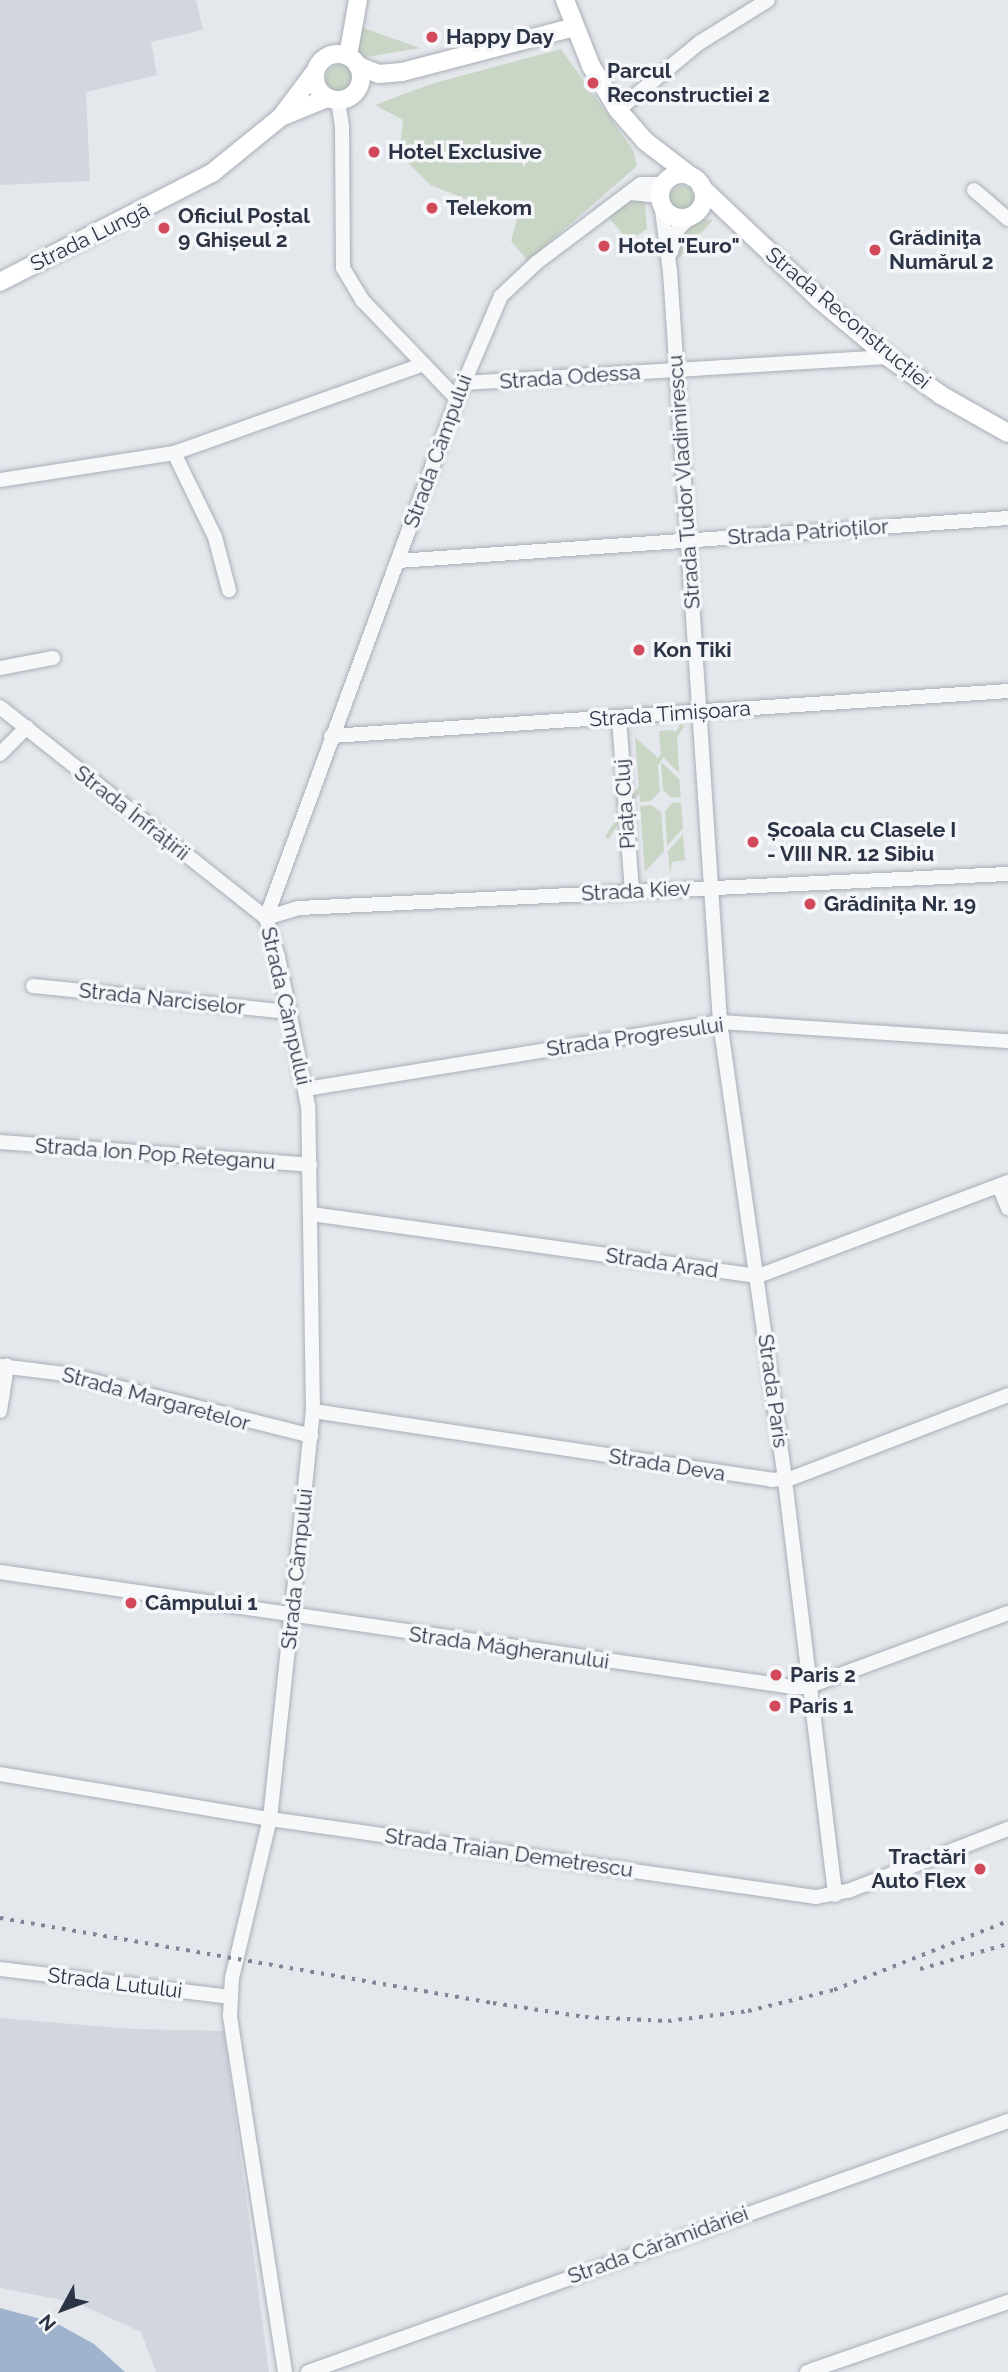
<!DOCTYPE html>
<html>
<head>
<meta charset="utf-8">
<style>
  body { margin:0 }
  #map { position:relative; width:1008px; height:2372px; overflow:hidden; background:#e4e7ec; font-family:Raleway,sans-serif }
  div>[style] { position:absolute }
  [style*='--x'] { left:calc(var(--x)*1px); top:calc(var(--y)*1px); width:calc(var(--w)*1px); rotate:calc(var(--a)*1deg) }
  .built>* { inset:0; background:#d2d6de }
  .green>* { inset:0; background:#c9d6c5; transform-origin:0 0 }
  .round { border-radius:50% }
  .water>* { inset:0; background:#9fb4cc }
  .roads { filter:drop-shadow(0 0 2px #a9aeb7) drop-shadow(0 0 2px #a9aeb7) }
  .minor>* { height:14px; margin:-7px; padding:0 7px; transform-origin:7px; border-radius:7px; background:#f7f8fa }
  .major>* { height:18px; margin:-9px; padding:0 9px; transform-origin:9px; border-radius:9px; background:#fff }
  .major>.ring { margin:-9px; padding:0; box-sizing:content-box; background:none; border:18px solid #fff; border-radius:50% }
  .rail>* { height:3.5px; margin-top:-1.75px; transform-origin:0; background:repeating-linear-gradient(90deg,#7d8696 0 3.5px,transparent 0 10.5px) }
  .dots>* { width:19px; height:19px; translate:-50% -50%; box-sizing:border-box; border:4px solid #f4f6f9; border-radius:50% }
  span { translate:-50% -50%; white-space:nowrap; text-align:center; line-height:1.15; -webkit-text-stroke:7px #f4f6f9; paint-order:stroke }
  .poi-label { font-size:21px; color:#2b3445; font-weight:700 }
  .left { translate:0 -50%; text-align:left }
  .right { translate:-100% -50%; text-align:right }
  .street-label { font-size:21px; color:#2b3445 }
  .north { position:absolute; left:28px; top:2274px; width:70px; height:70px; -webkit-text-stroke:5px #f4f6f9; paint-order:stroke; rotate:229deg; font-size:19px; font-weight:700; line-height:28px; text-align:center; color:#2b3445 }
  .north::after { content:''; display:block; margin:auto; width:24px; height:32px; background:#2b3445; clip-path:polygon(50% 0,100% 100%,50% 72%,0 100%) }
</style>
</head>
<body>
<div id="map">
  <div class="built">
    <div style="clip-path:polygon(0 0,196px 0,203px 30px,151px 42px,157px 75px,86px 92px,90px 181px,0 185px)"></div>
    <div style="clip-path:polygon(0 2018px,132px 2029px,224px 2031px,269px 2372px,156px 2372px,141px 2332px,77px 2303px,0 2288px)"></div>
  </div>
  <div class="green">
    <div style="clip-path:polygon(358px 26px,420px 48px,361px 58px,356px 54px)"></div>
    <div style="clip-path:polygon(561px 49px,633px 150px,637px 166px,528px 261px,511px 241px,517px 219px,430px 185px,399px 154px,403px 120px,375px 105px,431px 84px)"></div>
    <div class="round" style="left:326px;top:65px;width:28px;height:28px"></div>
    <div class="round" style="left:670px;top:186px;width:24px;height:24px"></div>
    <div style="clip-path:polygon(629px 199px,641px 199px,645px 205px,647px 229px,628px 241px,608px 216px)"></div>
    <div style="clip-path:polygon(701px 219px,713px 220px,678px 259px,680px 235px)"></div>
    <div style="left:681px;top:724px;width:4px;height:136px;rotate:34deg"></div>
    <div style="clip-path:polygon(673px 730px,677px 734px,679px 773px,661px 755px,659px 731px)"></div>
    <div style="clip-path:polygon(635px 737px,657px 757px,660px 791px,651px 801px,640px 802px)"></div>
    <div style="clip-path:polygon(661px 762px,679px 779px,681px 797px,672px 798px,663px 790px)"></div>
    <div style="clip-path:polygon(681px 802px,683px 828px,667px 846px,665px 812px,672px 803px)"></div>
    <div style="clip-path:polygon(651px 805px,661px 812px,664px 851px,645px 872px,640px 806px)"></div>
    <div style="clip-path:polygon(683px 834px,685px 860px,672px 862px,670px 875px,668px 851px)"></div>
  </div>
  <div class="water">
    <div style="clip-path:polygon(0 2308px,56px 2323px,94px 2344px,125px 2372px,0 2372px)"></div>
  </div>
  <div class="roads">
    <div class="minor">
      <div style="--x:338;--y:101;--w:26;--a:81"></div>
      <div style="--x:342;--y:127;--w:141;--a:89.6"></div>
      <div style="--x:343;--y:268;--w:39;--a:59"></div>
      <div style="--x:363;--y:301;--w:136;--a:46.2"></div>
      <div style="--x:618;--y:110;--w:105;--a:-39.6"></div>
      <div style="--x:699;--y:43;--w:81;--a:-31.9"></div>
      <div style="--x:974;--y:190;--w:45;--a:40.5"></div>
      <div style="--x:631;--y:193;--w:29;--a:6"></div>
      <div style="--x:661;--y:203;--w:69;--a:82.5"></div>
      <div style="--x:670;--y:271;--w:753;--a:86.19"></div>
      <div style="--x:720;--y:1022;--w:463;--a:81.9"></div>
      <div style="--x:785;--y:1480;--w:418;--a:83.1"></div>
      <div style="--x:671;--y:252;--w:24;--a:-73"></div>
      <div style="--x:678;--y:229;--w:20;--a:-45"></div>
      <div style="--x:463;--y:383;--w:426;--a:-3.5"></div>
      <div style="--x:174;--y:453;--w:93;--a:64"></div>
      <div style="--x:215;--y:537;--w:55;--a:75.2"></div>
      <div style="--x:0;--y:480;--w:176;--a:-8.8"></div>
      <div style="--x:174;--y:453;--w:265;--a:-19.6"></div>
      <div style="--x:398;--y:561;--w:612;--a:-4.03"></div>
      <div style="--x:0;--y:668;--w:54;--a:-10.7"></div>
      <div style="--x:0;--y:707;--w:340;--a:38.4"></div>
      <div style="--x:266;--y:918;--w:34;--a:-17"></div>
      <div style="--x:299;--y:908;--w:710;--a:-2.75"></div>
      <div style="--x:619;--y:718;--w:173;--a:85.7"></div>
      <div style="--x:331;--y:736;--w:678;--a:-3.8"></div>
      <div style="--x:0;--y:754;--w:38;--a:-45"></div>
      <div style="--x:33;--y:986;--w:258;--a:5.8"></div>
      <div style="--x:306;--y:1089;--w:419;--a:-9.2"></div>
      <div style="--x:720;--y:1022;--w:289;--a:3.8"></div>
      <div style="--x:0;--y:1142;--w:311;--a:4.2"></div>
      <div style="--x:999;--y:1186;--w:24;--a:68"></div>
      <div style="--x:311;--y:1214;--w:451;--a:7.9"></div>
      <div style="--x:758;--y:1276;--w:267;--a:-20.6"></div>
      <div style="--x:0;--y:1366;--w:65;--a:7"></div>
      <div style="--x:65;--y:1374;--w:254;--a:14.1"></div>
      <div style="--x:0;--y:1411;--w:46;--a:-81.2"></div>
      <div style="--x:313;--y:1411;--w:464;--a:8.5"></div>
      <div style="--x:772;--y:1480;--w:20;--a:-6"></div>
      <div style="--x:792;--y:1478;--w:231;--a:-21"></div>
      <div style="--x:0;--y:1572;--w:800;--a:8.26"></div>
      <div style="--x:792;--y:1687;--w:15;--a:0"></div>
      <div style="--x:807;--y:1687;--w:214;--a:-20.2"></div>
      <div style="--x:0;--y:1774;--w:274;--a:9.5"></div>
      <div style="--x:270;--y:1819;--w:552;--a:8.13"></div>
      <div style="--x:816;--y:1897;--w:33;--a:-11"></div>
      <div style="--x:848;--y:1891;--w:172;--a:-21.2"></div>
      <div style="--x:0;--y:1969;--w:232;--a:6.9"></div>
      <div style="--x:285;--y:2372;--w:361;--a:-98.8"></div>
      <div style="--x:230;--y:2015;--w:37;--a:-87"></div>
      <div style="--x:232;--y:1978;--w:163;--a:-76.6"></div>
      <div style="--x:270;--y:1819;--w:410;--a:-84"></div>
      <div style="--x:313;--y:1411;--w:305;--a:-90.9"></div>
      <div style="--x:308;--y:1106;--w:152;--a:-101.4"></div>
      <div style="--x:278;--y:957;--w:41;--a:-107.1"></div>
      <div style="--x:266;--y:918;--w:553;--a:-69.8"></div>
      <div style="--x:457;--y:399;--w:112;--a:-66.9"></div>
      <div style="--x:501;--y:296;--w:48;--a:-43.3"></div>
      <div style="--x:536;--y:263;--w:131;--a:-37"></div>
      <div style="--x:641;--y:184;--w:22;--a:0"></div>
      <div style="--x:308;--y:2372;--w:744;--a:-19.73"></div>
      <div style="--x:807;--y:2372;--w:213;--a:-19.2"></div>
    </div>
    <div class="major">
      <div style="--x:565;--y:0;--w:71;--a:68.5"></div>
      <div style="--x:591;--y:66;--w:52;--a:58.5"></div>
      <div style="--x:618;--y:110;--w:41;--a:48.9"></div>
      <div style="--x:645;--y:141;--w:59;--a:37.5"></div>
      <div class="ring" style="left:315px;top:54px;width:28px;height:28px"></div>
      <div style="--x:348;--y:56;--w:57;--a:-79.9"></div>
      <div style="--x:358;--y:66;--w:22;--a:21"></div>
      <div style="--x:379;--y:74;--w:23;--a:-5"></div>
      <div style="--x:402;--y:72;--w:179;--a:-14.6"></div>
      <div style="--x:281;--y:117;--w:50;--a:-22.4"></div>
      <div class="ring" style="left:660px;top:174px;width:26px;height:26px"></div>
      <div style="--x:701;--y:187;--w:163;--a:43.5"></div>
      <div style="--x:819;--y:299;--w:90;--a:40"></div>
      <div style="--x:888;--y:357;--w:65;--a:35.6"></div>
      <div style="--x:941;--y:395;--w:77;--a:29.6"></div>
      <div style="--x:0;--y:282;--w:238;--a:-27.2"></div>
      <div style="--x:212;--y:173;--w:89;--a:-39.1"></div>
      <div style="--x:281;--y:117;--w:55;--a:-53.1"></div>
    </div>
  </div>
  <div class="rail">
    <div style="--x:0;--y:1918;--w:500;--a:9.78"></div>
    <div style="--x:493;--y:2003;--w:93;--a:8.7"></div>
    <div style="--x:585;--y:2017;--w:83;--a:2.8"></div>
    <div style="--x:668;--y:2021;--w:81;--a:-7.1"></div>
    <div style="--x:748;--y:2011;--w:89;--a:-13.7"></div>
    <div style="--x:834;--y:1990;--w:187;--a:-21.6"></div>
    <div style="--x:920;--y:1969;--w:91;--a:-15.9"></div>
  </div>
  <div class="dots">
    <div style="left:432px;top:37px;background:#d1495b"></div>
    <div style="left:593px;top:83px;background:#d1495b"></div>
    <div style="left:374px;top:152px;background:#d1495b"></div>
    <div style="left:432px;top:208px;background:#d1495b"></div>
    <div style="left:164px;top:228px;background:#d1495b"></div>
    <div style="left:604px;top:246px;background:#d1495b"></div>
    <div style="left:875px;top:250px;background:#d1495b"></div>
    <div style="left:639px;top:650px;background:#d1495b"></div>
    <div style="left:753px;top:842px;background:#d1495b"></div>
    <div style="left:810px;top:904px;background:#d1495b"></div>
    <div style="left:131px;top:1603px;background:#d1495b"></div>
    <div style="left:776px;top:1675px;background:#d1495b"></div>
    <div style="left:775px;top:1706px;background:#d1495b"></div>
    <div style="left:980px;top:1869px;background:#d1495b"></div>
  </div>
  <div class="poi-label">
    <span class="left" style="left:446px;top:37px">Happy Day</span>
    <span class="left" style="left:607px;top:83px">Parcul<br>Reconstructiei 2</span>
    <span class="left" style="left:388px;top:152px">Hotel Exclusive</span>
    <span class="left" style="left:446px;top:208px">Telekom</span>
    <span class="left" style="left:178px;top:228px">Oficiul Poștal<br>9 Ghișeul 2</span>
    <span class="left" style="left:889px;top:250px">Grădiniţa<br>Numărul 2</span>
    <span class="left" style="left:618px;top:246px">Hotel "Euro"</span>
    <span class="left" style="left:653px;top:650px">Kon Tiki</span>
    <span class="left" style="left:767px;top:842px">Școala cu Clasele I<br>- VIII NR. 12 Sibiu</span>
    <span class="left" style="left:824px;top:904px">Grădinița Nr. 19</span>
    <span class="left" style="left:145px;top:1603px">Câmpului 1</span>
    <span class="left" style="left:790px;top:1675px">Paris 2</span>
    <span class="left" style="left:789px;top:1706px">Paris 1</span>
    <span class="right" style="left:966px;top:1869px">Tractări<br>Auto Flex</span>
  </div>
  <div class="street-label">
    <span style="left:90px;top:237px;rotate:-26deg">Strada Lungă</span>
    <span style="left:848px;top:318px;rotate:40deg">Strada Reconstrucției</span>
    <span style="left:570px;top:377px;rotate:-4deg">Strada Odessa</span>
    <span style="left:438px;top:451px;rotate:-70deg">Strada Câmpului</span>
    <span style="left:684px;top:482px;rotate:-94deg">Strada Tudor Vladimirescu</span>
    <span style="left:808px;top:532px;rotate:-4deg">Strada Patrioților</span>
    <span style="left:670px;top:714px;rotate:-4deg">Strada Timișoara</span>
    <span style="left:625px;top:804px;rotate:-94deg">Piața Cluj</span>
    <span style="left:132px;top:813px;rotate:38deg">Strada Înfrățirii</span>
    <span style="left:636px;top:891px;rotate:-3deg">Strada Kiev</span>
    <span style="left:162px;top:999px;rotate:6deg">Strada Narciselor</span>
    <span style="left:286px;top:1006px;rotate:77deg">Strada Câmpului</span>
    <span style="left:635px;top:1037px;rotate:-8deg">Strada Progresului</span>
    <span style="left:155px;top:1154px;rotate:4deg">Strada Ion Pop Reteganu</span>
    <span style="left:662px;top:1263px;rotate:8deg">Strada Arad</span>
    <span style="left:773px;top:1391px;rotate:82deg">Strada Paris</span>
    <span style="left:156px;top:1399px;rotate:15deg">Strada Margaretelor</span>
    <span style="left:667px;top:1465px;rotate:9deg">Strada Deva</span>
    <span style="left:297px;top:1569px;rotate:-84deg">Strada Câmpului</span>
    <span style="left:509px;top:1648px;rotate:8deg">Strada Măgheranului</span>
    <span style="left:509px;top:1853px;rotate:8deg">Strada Traian Demetrescu</span>
    <span style="left:115px;top:1983px;rotate:7deg">Strada Lutului</span>
    <span style="left:658px;top:2245px;rotate:-20deg">Strada Cărămidăriei</span>
  </div>
  <div class="north">N</div>
</div>
</body>
</html>
